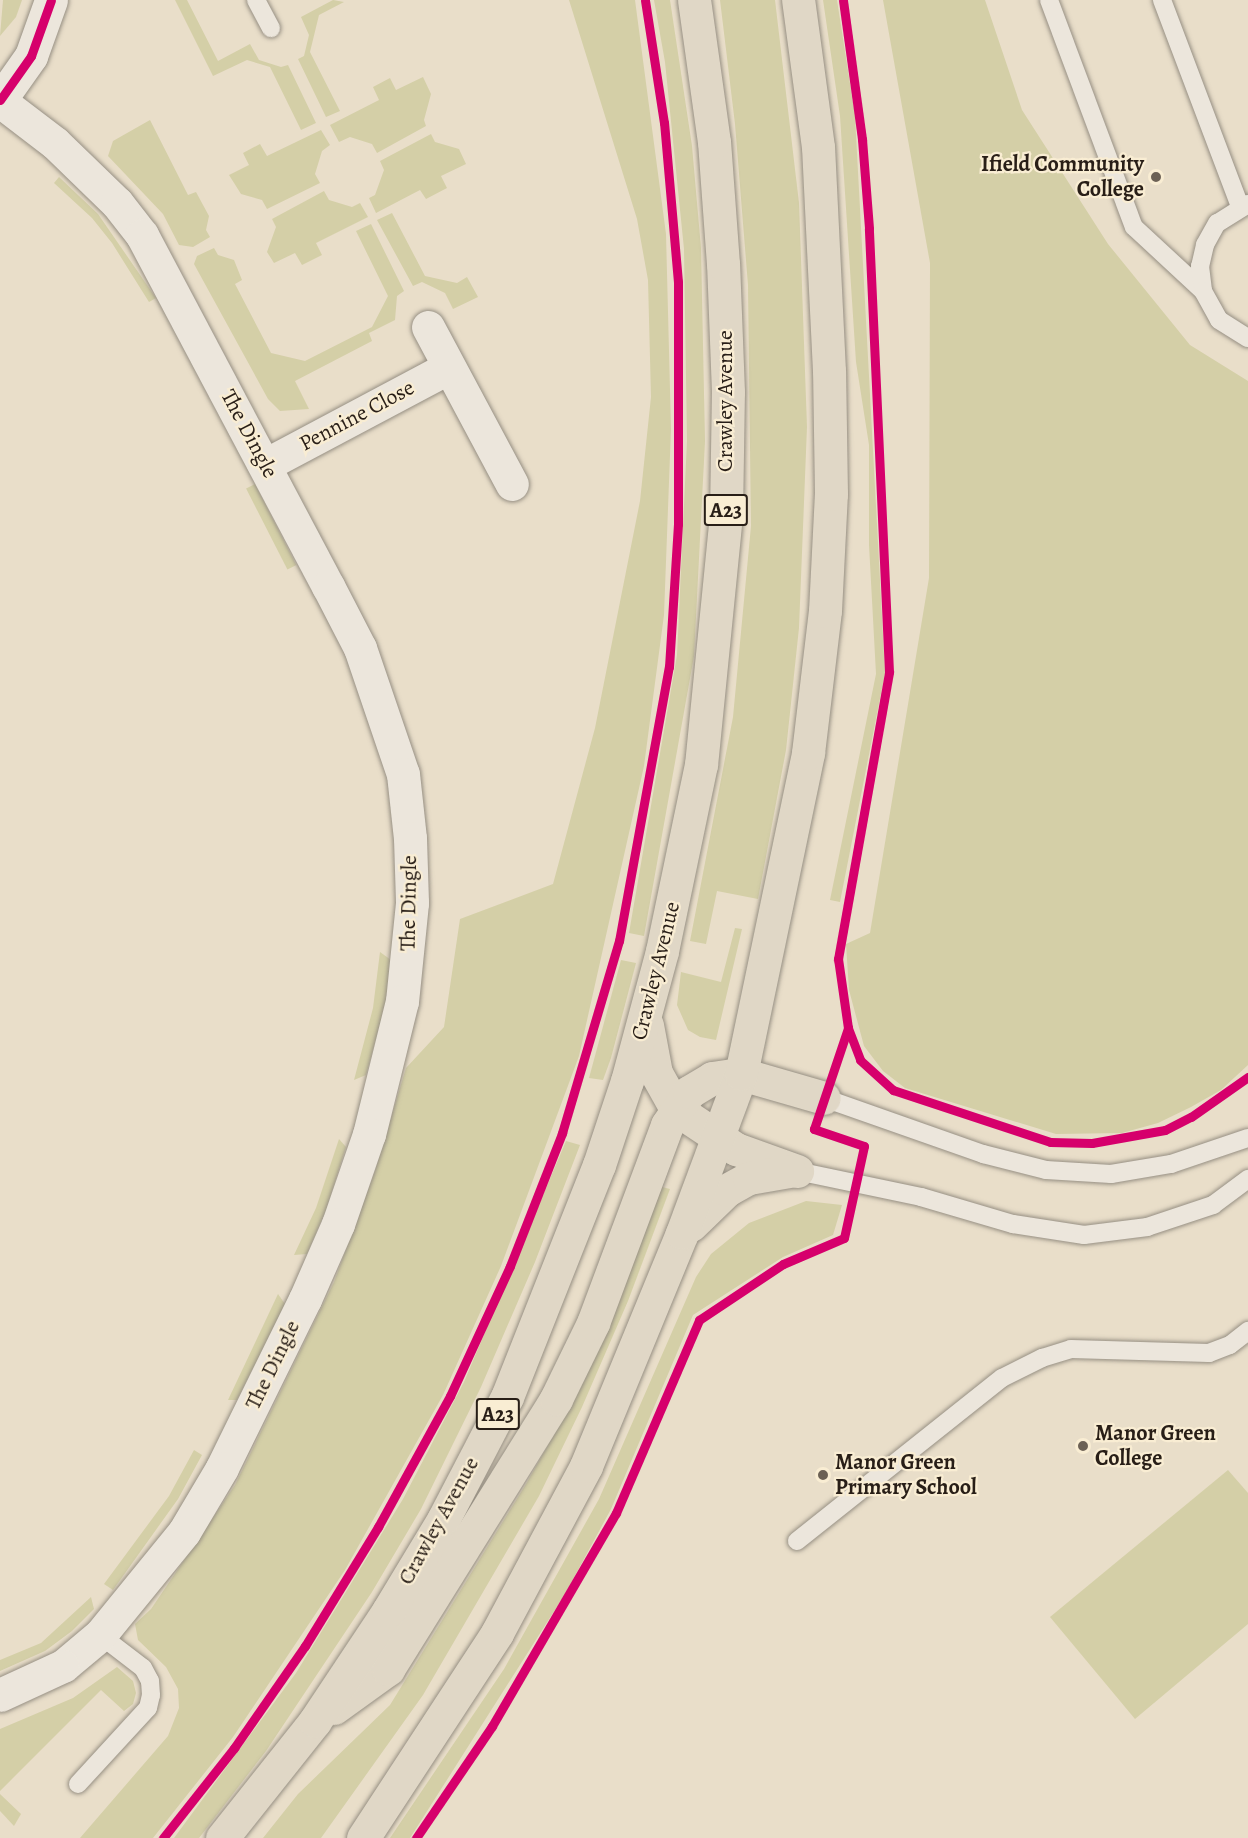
<!DOCTYPE html>
<html>
<head>
<meta charset="utf-8">
<style>
  body { margin:0 }
  #map { position:relative; width:1248px; height:1838px; overflow:hidden; background:#e9dec9; font-family:Alegreya,serif }
  div>[style] { position:absolute }
  [style*='--x'] { left:calc(var(--x)*1px); top:calc(var(--y)*1px); width:calc(var(--w)*1px); rotate:calc(var(--a)*1deg) }
  .green>* { inset:0; background:#d4cfa7; transform-origin:0 0 }
  .roads { filter:drop-shadow(0 0 2px #968f83) drop-shadow(0 0 2px #968f83) }
  .lane>* { height:18px; margin:-9px; padding:0 9px; transform-origin:9px; border-radius:9px; background:#ece6dc }
  .street>* { height:33px; margin:-16.5px; padding:0 16.5px; transform-origin:16.5px; border-radius:16.5px; background:#ece6dc }
  .primary>* { height:33px; margin:-16.5px; padding:0 16.5px; transform-origin:16.5px; border-radius:16.5px; background:#e0d7c6 }
  .cycleway>* { height:9px; margin:-4.5px; padding:0 4.5px; transform-origin:4.5px; border-radius:4.5px; background:#d6006c }
  .dots>* { width:16px; height:16px; translate:-50% -50%; box-sizing:border-box; border:3px solid #f9edd3; border-radius:50% }
  span { translate:-50% -50%; white-space:nowrap; text-align:center; line-height:1.15; -webkit-text-stroke:4.5px #f9edd3; paint-order:stroke }
  .shield-label span { padding:2px 4px; background:#f9edd3; border:2px solid; border-radius:4px; -webkit-text-stroke-width:0 }
  .shield-label { font-size:21px; color:#281e17; font-weight:700 }
  .poi-label { font-size:22px; color:#281e17; font-weight:700 }
  .right { translate:-100% -50%; text-align:right }
  .left { translate:0 -50%; text-align:left }
  .street-label { font-size:22px; color:#281e17 }
</style>
</head>
<body>
<div id="map">
  <div class="green">
    <div style="clip-path:polygon(3px 0,22px 0,16px 17px,0 36px)"></div>
    <div style="clip-path:polygon(175px 0,187px 0,218px 61px,250px 44px,259px 60px,281px 67px,288px 65px,316px 123px,301px 130px,270px 67px,247px 60px,213px 76px)"></div>
    <div style="clip-path:polygon(333px 0,344px 2px,319px 15px,310px 52px,340px 111px,326px 117px,298px 59px,304px 56px,309px 35px,301px 17px)"></div>
    <div style="clip-path:polygon(569px 0,635px 0,666px 234px,671px 429px,664px 615px,644px 766px,579px 1056px,501px 1266px,443px 1395px,345px 1570px,233px 1737px,153px 1838px,80px 1838px,168px 1736px,179px 1708px,178px 1689px,166px 1667px,138px 1640px,135px 1624px,151px 1609px,235px 1485px,334px 1282px,375px 1171px,406px 1068px,444px 1027px,460px 919px,553px 884px,595px 728px,640px 501px,651px 397px,648px 280px,637px 219px)"></div>
    <div style="clip-path:polygon(654px 0,670px 0,692px 146px,701px 248px,705px 441px,694px 656px,644px 936px,629px 933px,677px 655px,687px 441px,684px 249px,665px 62px)"></div>
    <div style="clip-path:polygon(720px 0,775px 0,799px 203px,807px 427px,799px 628px,786px 750px,758px 899px,717px 891px,706px 944px,690px 941px,733px 717px,751px 526px,748px 285px,735px 124px)"></div>
    <div style="clip-path:polygon(823px 0,837px 0,855px 116px,885px 673px,840px 902px,830px 900px,876px 674px,869px 545px,869px 445px,856px 362px,840px 116px)"></div>
    <div style="clip-path:polygon(883px 0,985px 0,1022px 110px,1108px 244px,1190px 345px,1248px 381px,1248px 1065px,1221px 1090px,1191px 1107px,1158px 1123px,1122px 1133px,1056px 1134px,905px 1088px,883px 1071px,864px 1046px,849px 990px,846px 944px,870px 933px,929px 578px,930px 263px)"></div>
    <div style="clip-path:polygon(423px 77px,431px 94px,424px 120px,426px 126px,377px 153px,372px 144px,350px 137px,339px 142px,330px 125px,379px 100px,373px 87px,390px 78px,396px 90px)"></div>
    <div style="clip-path:polygon(150px 120px,188px 195px,196px 192px,209px 216px,206px 230px,210px 237px,193px 247px,179px 245px,163px 214px,108px 156px,113px 141px)"></div>
    <div style="clip-path:polygon(321px 130px,330px 145px,322px 151px,315px 174px,320px 183px,267px 209px,262px 200px,241px 194px,229px 175px,249px 165px,243px 153px,260px 144px,267px 156px)"></div>
    <div style="clip-path:polygon(431px 134px,435px 142px,459px 149px,466px 164px,441px 176px,447px 188px,426px 199px,420px 190px,376px 213px,369px 198px,375px 195px,384px 170px,380px 161px)"></div>
    <div style="clip-path:polygon(59px 177px,98px 214px,156px 298px,149px 302px,112px 243px,92px 218px,54px 183px)"></div>
    <div style="clip-path:polygon(324px 191px,329px 200px,352px 207px,360px 203px,368px 217px,316px 243px,322px 255px,302px 265px,295px 253px,274px 263px,267px 252px,276px 227px,272px 219px)"></div>
    <div style="clip-path:polygon(392px 213px,425px 276px,457px 283px,467px 277px,478px 297px,453px 309px,445px 293px,422px 282px,413px 286px,377px 220px)"></div>
    <div style="clip-path:polygon(371px 224px,404px 291px,397px 296px,395px 320px,369px 333px,372px 341px,295px 381px,309px 409px,280px 411px,268px 399px,194px 264px,197px 256px,214px 248px,218px 255px,234px 260px,242px 280px,235px 284px,271px 353px,305px 361px,372px 327px,388px 296px,356px 231px)"></div>
    <div style="left:255px;top:484px;width:91px;height:10px;rotate:63deg"></div>
    <div style="clip-path:polygon(735px 928px,742px 929px,716px 1040px,700px 1037px,688px 1030px,677px 1005px,681px 972px,721px 982px)"></div>
    <div style="clip-path:polygon(380px 952px,391px 960px,385px 1006px,366px 1075px,354px 1080px,373px 1008px)"></div>
    <div style="clip-path:polygon(621px 960px,636px 963px,611px 1058px,603px 1080px,589px 1078px)"></div>
    <div style="clip-path:polygon(339px 1139px,346px 1147px,326px 1210px,307px 1254px,294px 1255px,316px 1208px)"></div>
    <div style="clip-path:polygon(566px 1141px,580px 1145px,535px 1262px,481px 1387px,421px 1509px,372px 1592px,266px 1751px,199px 1838px,174px 1838px,296px 1673px,403px 1499px,464px 1382px)"></div>
    <div style="clip-path:polygon(662px 1187px,670px 1189px,628px 1301px,582px 1407px,539px 1496px,423px 1695px,321px 1838px,263px 1838px,298px 1794px,390px 1705px,526px 1484px,573px 1401px,620px 1298px)"></div>
    <div style="clip-path:polygon(806px 1201px,842px 1205px,833px 1235px,783px 1257px,693px 1315px,611px 1509px,565px 1594px,417px 1827px,410px 1838px,390px 1838px,504px 1669px,599px 1499px,696px 1277px,711px 1254px,749px 1223px)"></div>
    <div style="clip-path:polygon(278px 1294px,285px 1304px,237px 1400px,228px 1400px)"></div>
    <div style="clip-path:polygon(194px 1450px,202px 1455px,178px 1499px,113px 1590px,104px 1584px,169px 1496px)"></div>
    <div style="clip-path:polygon(1228px 1470px,1248px 1493px,1248px 1624px,1135px 1719px,1050px 1617px)"></div>
    <div style="clip-path:polygon(91px 1597px,94px 1609px,72px 1631px,45px 1651px,0 1671px,0 1660px,41px 1643px)"></div>
    <div style="clip-path:polygon(117px 1667px,133px 1681px,136px 1693px,133px 1704px,124px 1711px,101px 1690px,0 1791px,0 1729px,73px 1698px)"></div>
    <div style="clip-path:polygon(0 1794px,21px 1814px,14px 1826px,0 1811px)"></div>
  </div>
  <div class="roads">
    <div class="lane">
      <div style="--x:256;--y:0;--w:32;--a:62"></div>
      <div style="--x:1049;--y:0;--w:242;--a:69.5"></div>
      <div style="--x:1134;--y:227;--w:94;--a:42.8"></div>
      <div style="--x:1162;--y:0;--w:220;--a:69.3"></div>
      <div style="--x:1248;--y:204;--w:36;--a:148"></div>
      <div style="--x:1217;--y:223;--w:25;--a:119"></div>
      <div style="--x:1205;--y:245;--w:22;--a:103"></div>
      <div style="--x:1200;--y:266;--w:25;--a:83"></div>
      <div style="--x:1203;--y:291;--w:33;--a:61"></div>
      <div style="--x:1219;--y:320;--w:34;--a:32"></div>
      <div style="--x:824;--y:1098;--w:169;--a:19.4"></div>
      <div style="--x:983;--y:1154;--w:65;--a:14.3"></div>
      <div style="--x:1046;--y:1170;--w:65;--a:3.5"></div>
      <div style="--x:1111;--y:1174;--w:61;--a:-9.5"></div>
      <div style="--x:1171;--y:1164;--w:81;--a:-18.7"></div>
      <div style="--x:797;--y:1171;--w:127;--a:11.8"></div>
      <div style="--x:921;--y:1197;--w:96;--a:16.4"></div>
      <div style="--x:1013;--y:1224;--w:72;--a:8.8"></div>
      <div style="--x:1084;--y:1235;--w:64;--a:-7.2"></div>
      <div style="--x:1147;--y:1227;--w:70;--a:-18.4"></div>
      <div style="--x:1213;--y:1205;--w:44;--a:-36.6"></div>
      <div style="--x:797;--y:1541;--w:262;--a:-38.5"></div>
      <div style="--x:1002;--y:1378;--w:45;--a:-26.6"></div>
      <div style="--x:1042;--y:1358;--w:30;--a:-17"></div>
      <div style="--x:1071;--y:1349;--w:138;--a:1.7"></div>
      <div style="--x:1209;--y:1353;--w:22;--a:-21"></div>
      <div style="--x:1230;--y:1345;--w:23;--a:-38"></div>
      <div style="--x:78;--y:1784;--w:103;--a:-47.4"></div>
      <div style="--x:148;--y:1708;--w:13;--a:-77"></div>
      <div style="--x:151;--y:1695;--w:14;--a:-94"></div>
      <div style="--x:150;--y:1681;--w:15;--a:-118"></div>
      <div style="--x:143;--y:1668;--w:54;--a:-142.5"></div>
    </div>
    <div class="street">
      <div style="--x:0;--y:100;--w:54;--a:-54.8"></div>
      <div style="--x:31;--y:56;--w:59;--a:-70.3"></div>
      <div style="--x:0;--y:101;--w:69;--a:37.4"></div>
      <div style="--x:55;--y:143;--w:86;--a:44.1"></div>
      <div style="--x:117;--y:203;--w:41;--a:52"></div>
      <div style="--x:142;--y:235;--w:397;--a:62.1"></div>
      <div style="--x:328;--y:586;--w:70;--a:62.7"></div>
      <div style="--x:360;--y:648;--w:133;--a:71.2"></div>
      <div style="--x:403;--y:774;--w:64;--a:83.8"></div>
      <div style="--x:410;--y:838;--w:65;--a:88.2"></div>
      <div style="--x:412;--y:903;--w:99;--a:95.8"></div>
      <div style="--x:402;--y:1001;--w:137;--a:103.9"></div>
      <div style="--x:369;--y:1134;--w:95;--a:109"></div>
      <div style="--x:338;--y:1224;--w:82;--a:113.7"></div>
      <div style="--x:305;--y:1299;--w:188;--a:116.2"></div>
      <div style="--x:222;--y:1468;--w:74;--a:120.7"></div>
      <div style="--x:184;--y:1532;--w:133;--a:129.2"></div>
      <div style="--x:100;--y:1635;--w:48;--a:140"></div>
      <div style="--x:63;--y:1666;--w:69;--a:155.3"></div>
      <div style="--x:428;--y:327;--w:178;--a:61.9"></div>
      <div style="--x:265;--y:465;--w:208;--a:-28"></div>
    </div>
    <div class="primary">
      <div style="--x:647;--y:1025;--w:49;--a:79.4"></div>
      <div style="--x:656;--y:1073;--w:41;--a:60.9"></div>
      <div style="--x:676;--y:1109;--w:72;--a:33.7"></div>
      <div style="--x:736;--y:1149;--w:65;--a:19.8"></div>
      <div style="--x:691;--y:1225;--w:50;--a:-44.2"></div>
      <div style="--x:727;--y:1190;--w:25;--a:-29"></div>
      <div style="--x:749;--y:1178;--w:41;--a:-9.9"></div>
      <div style="--x:334;--y:1708;--w:67;--a:-35.8"></div>
      <div style="--x:388;--y:1669;--w:318;--a:-58.1"></div>
      <div style="--x:556;--y:1399;--w:85;--a:-64"></div>
      <div style="--x:593;--y:1323;--w:211;--a:-69.5"></div>
      <div style="--x:667;--y:1125;--w:40;--a:-56"></div>
      <div style="--x:689;--y:1092;--w:27;--a:-31"></div>
      <div style="--x:712;--y:1078;--w:29;--a:-8"></div>
      <div style="--x:741;--y:1074;--w:86;--a:16.1"></div>
      <div style="--x:222;--y:1838;--w:149;--a:-51.5"></div>
      <div style="--x:315;--y:1721;--w:132;--a:-56.4"></div>
      <div style="--x:388;--y:1611;--w:109;--a:-58.9"></div>
      <div style="--x:444;--y:1518;--w:136;--a:-62.5"></div>
      <div style="--x:507;--y:1397;--w:250;--a:-68.4"></div>
      <div style="--x:599;--y:1165;--w:89;--a:-71.6"></div>
      <div style="--x:627;--y:1081;--w:135;--a:-74.9"></div>
      <div style="--x:662;--y:951;--w:190;--a:-78.2"></div>
      <div style="--x:701;--y:765;--w:250;--a:-84.3"></div>
      <div style="--x:726;--y:516;--w:124;--a:-89.1"></div>
      <div style="--x:728;--y:392;--w:128;--a:-92.2"></div>
      <div style="--x:723;--y:264;--w:122;--a:-94.2"></div>
      <div style="--x:714;--y:142;--w:143;--a:-98"></div>
      <div style="--x:363;--y:1838;--w:245;--a:-56.8"></div>
      <div style="--x:497;--y:1633;--w:189;--a:-61.9"></div>
      <div style="--x:586;--y:1466;--w:252;--a:-67.6"></div>
      <div style="--x:682;--y:1233;--w:170;--a:-69.6"></div>
      <div style="--x:741;--y:1074;--w:328;--a:-78.2"></div>
      <div style="--x:808;--y:753;--w:143;--a:-83.2"></div>
      <div style="--x:825;--y:611;--w:117;--a:-87.1"></div>
      <div style="--x:831;--y:494;--w:123;--a:-90.9"></div>
      <div style="--x:829;--y:371;--w:224;--a:-92.8"></div>
      <div style="--x:818;--y:147;--w:148;--a:-97.7"></div>
    </div>
  </div>
  <div class="cycleway">
    <div style="--x:0;--y:100;--w:54;--a:-54.8"></div>
    <div style="--x:31;--y:56;--w:59;--a:-70.3"></div>
    <div style="--x:848;--y:1028;--w:34;--a:69"></div>
    <div style="--x:860;--y:1060;--w:45;--a:42.3"></div>
    <div style="--x:893;--y:1090;--w:165;--a:18.3"></div>
    <div style="--x:1050;--y:1142;--w:42;--a:1.4"></div>
    <div style="--x:1092;--y:1143;--w:74;--a:-10.1"></div>
    <div style="--x:1165;--y:1130;--w:29;--a:-27"></div>
    <div style="--x:1191;--y:1117;--w:70;--a:-35.1"></div>
    <div style="--x:163;--y:1838;--w:115;--a:-51.7"></div>
    <div style="--x:234;--y:1748;--w:124;--a:-55.2"></div>
    <div style="--x:305;--y:1646;--w:140;--a:-58.5"></div>
    <div style="--x:378;--y:1527;--w:149;--a:-61.2"></div>
    <div style="--x:450;--y:1396;--w:143;--a:-65.2"></div>
    <div style="--x:510;--y:1266;--w:143;--a:-68.6"></div>
    <div style="--x:562;--y:1133;--w:200;--a:-73.5"></div>
    <div style="--x:619;--y:941;--w:279;--a:-79.7"></div>
    <div style="--x:669;--y:667;--w:143;--a:-86.4"></div>
    <div style="--x:678;--y:524;--w:242;--a:-90"></div>
    <div style="--x:678;--y:282;--w:160;--a:-95"></div>
    <div style="--x:664;--y:123;--w:124;--a:-98.8"></div>
    <div style="--x:416;--y:1838;--w:135;--a:-55.8"></div>
    <div style="--x:492;--y:1726;--w:246;--a:-59.8"></div>
    <div style="--x:616;--y:1513;--w:210;--a:-66.7"></div>
    <div style="--x:699;--y:1320;--w:101;--a:-33.7"></div>
    <div style="--x:783;--y:1264;--w:66;--a:-23.1"></div>
    <div style="--x:844;--y:1238;--w:94;--a:-77.7"></div>
    <div style="--x:864;--y:1146;--w:53;--a:-161.2"></div>
    <div style="--x:814;--y:1129;--w:107;--a:-71.4"></div>
    <div style="--x:848;--y:1028;--w:70;--a:-98.2"></div>
    <div style="--x:838;--y:959;--w:291;--a:-79.9"></div>
    <div style="--x:889;--y:672;--w:444;--a:-92.6"></div>
    <div style="--x:869;--y:228;--w:89;--a:-94.5"></div>
    <div style="--x:862;--y:139;--w:140;--a:-97.8"></div>
  </div>
  <div class="dots">
    <div style="left:1156px;top:177px;background:#6c6155"></div>
    <div style="left:1083px;top:1446px;background:#6c6155"></div>
    <div style="left:823px;top:1475px;background:#6c6155"></div>
  </div>
  <div class="shield-label">
    <span style="left:726px;top:510px">A23</span>
    <span style="left:498px;top:1414px">A23</span>
  </div>
  <div class="poi-label">
    <span class="right" style="left:1144px;top:177px">Ifield Community<br>College</span>
    <span class="left" style="left:1095px;top:1446px">Manor Green<br>College</span>
    <span class="left" style="left:835px;top:1475px">Manor Green<br>Primary School</span>
  </div>
  <div class="street-label">
    <span style="left:726px;top:401px;rotate:-90deg">Crawley Avenue</span>
    <span style="left:357px;top:416px;rotate:-28deg">Pennine Close</span>
    <span style="left:249px;top:434px;rotate:62deg">The Dingle</span>
    <span style="left:409px;top:903px;rotate:-89deg">The Dingle</span>
    <span style="left:656px;top:971px;rotate:-76deg">Crawley Avenue</span>
    <span style="left:273px;top:1365px;rotate:-64deg">The Dingle</span>
    <span style="left:439px;top:1521px;rotate:-61deg">Crawley Avenue</span>
  </div>
</div>
</body>
</html>
